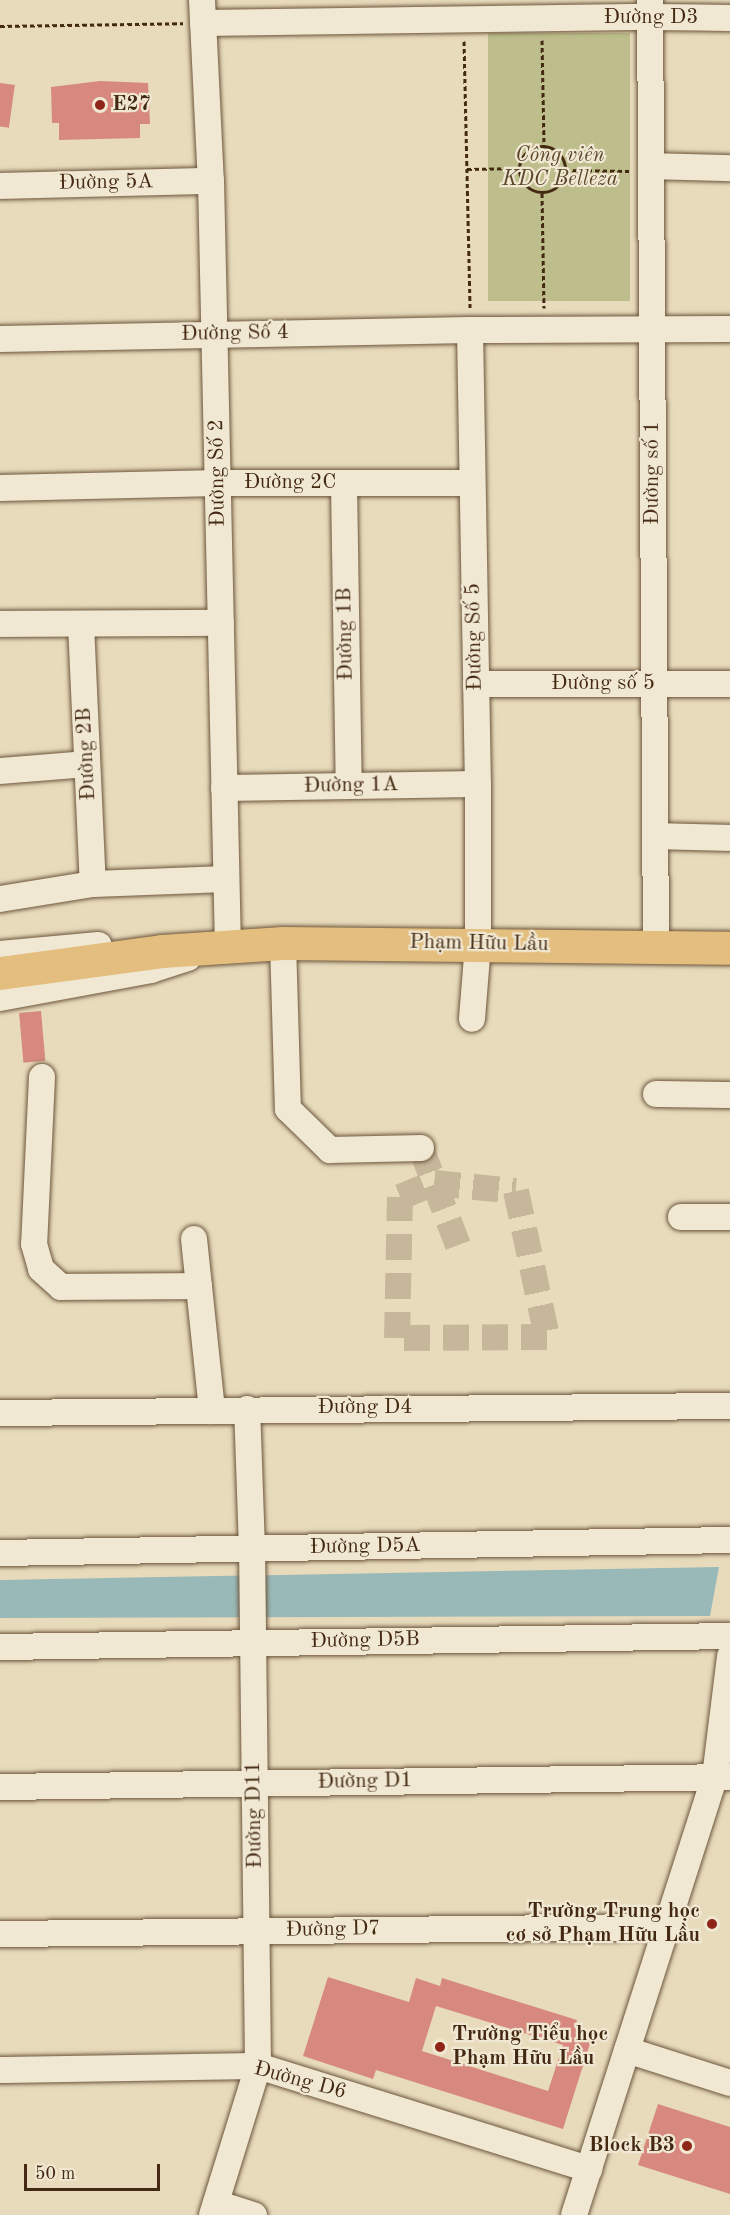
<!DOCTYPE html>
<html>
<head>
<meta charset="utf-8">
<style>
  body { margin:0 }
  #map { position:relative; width:730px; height:2215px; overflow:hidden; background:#e8dbbc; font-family:"Old Standard TT",serif }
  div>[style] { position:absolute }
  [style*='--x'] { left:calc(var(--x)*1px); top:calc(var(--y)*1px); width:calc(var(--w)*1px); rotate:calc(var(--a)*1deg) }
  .green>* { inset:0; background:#bdbe8c; transform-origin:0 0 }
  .water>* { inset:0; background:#99b9b8 }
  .building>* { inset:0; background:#d78980; transform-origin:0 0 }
  .minor-tunnel>* { height:26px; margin-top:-13px; transform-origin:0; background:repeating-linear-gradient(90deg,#c7b79a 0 26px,transparent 0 39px) }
  .path>* { height:3px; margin-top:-1.5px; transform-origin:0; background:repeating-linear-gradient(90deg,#442912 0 4.5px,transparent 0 7.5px) }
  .path>.ring { margin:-1.5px; padding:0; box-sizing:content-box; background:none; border:3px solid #442912; border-radius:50% }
  .roads { filter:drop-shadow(0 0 2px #6d563c) drop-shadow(0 0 2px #6d563c) }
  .minor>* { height:26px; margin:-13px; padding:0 13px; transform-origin:13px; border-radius:13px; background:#f0e8d3 }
  .major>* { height:33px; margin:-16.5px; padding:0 16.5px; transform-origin:16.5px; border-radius:16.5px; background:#e4be7e }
  .dots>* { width:16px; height:16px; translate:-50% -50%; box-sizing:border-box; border:3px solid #f0e8d3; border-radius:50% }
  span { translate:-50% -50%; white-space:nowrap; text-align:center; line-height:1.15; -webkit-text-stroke:4.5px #f0e8d3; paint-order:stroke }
  .street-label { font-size:21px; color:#442912 }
  .poi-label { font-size:21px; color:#442912; font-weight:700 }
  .left { translate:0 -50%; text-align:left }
  .right { translate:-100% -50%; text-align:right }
  .park-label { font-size:21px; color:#5c472a; font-style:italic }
  .scale { position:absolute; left:24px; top:2164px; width:136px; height:27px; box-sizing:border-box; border:3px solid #442912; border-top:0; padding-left:8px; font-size:18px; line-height:21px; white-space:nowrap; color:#442912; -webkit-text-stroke:4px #f0e8d3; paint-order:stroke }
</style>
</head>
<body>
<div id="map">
  <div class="green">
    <div style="left:630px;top:33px;width:268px;height:142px;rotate:90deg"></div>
  </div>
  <div class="water">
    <div style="clip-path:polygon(719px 1567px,710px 1616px,0 1618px,0 1580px)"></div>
  </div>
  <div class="building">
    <div style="clip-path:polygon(100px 81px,148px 83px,150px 124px,140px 124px,140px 138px,59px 140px,59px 123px,52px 123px,51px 87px)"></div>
    <div style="left:0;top:83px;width:15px;height:43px;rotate:8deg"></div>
    <div style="left:41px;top:1011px;width:50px;height:22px;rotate:85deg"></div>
    <div style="clip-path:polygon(evenodd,328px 1977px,409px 2002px,416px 1978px,440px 1986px,442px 1978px,577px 2020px,575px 2028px,593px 2034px,563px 2129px,376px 2070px,373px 2079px,303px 2056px,328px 1977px,436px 2006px,563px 2045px,548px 2091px,422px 2051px,436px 2006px)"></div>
    <div style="clip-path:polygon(658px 2104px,730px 2127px,730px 2194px,638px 2165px)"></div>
  </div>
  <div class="minor-tunnel">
    <div style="--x:421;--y:1148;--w:116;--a:69.2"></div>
    <div style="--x:434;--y:1183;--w:82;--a:5.6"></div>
    <div style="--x:516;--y:1191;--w:149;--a:78"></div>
    <div style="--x:547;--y:1337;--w:150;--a:179.6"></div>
    <div style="--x:397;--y:1338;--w:141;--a:-88.8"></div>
    <div style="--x:400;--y:1197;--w:37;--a:-22"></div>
  </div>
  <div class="path">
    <div style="--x:0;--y:26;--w:183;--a:-0.9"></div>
    <div style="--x:542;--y:40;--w:106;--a:88.9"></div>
    <div style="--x:464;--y:41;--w:269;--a:88.7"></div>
    <div class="ring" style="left:519px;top:146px;width:43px;height:43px"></div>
    <div style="--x:467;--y:169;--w:52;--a:-1.1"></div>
    <div style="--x:565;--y:170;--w:64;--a:0.9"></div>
    <div style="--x:542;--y:193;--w:115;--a:89"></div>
  </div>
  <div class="roads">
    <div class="minor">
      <div style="--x:202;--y:0;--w:181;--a:87.2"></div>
      <div style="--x:211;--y:181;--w:765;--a:88.73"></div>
      <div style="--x:650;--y:0;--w:947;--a:89.64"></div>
      <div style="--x:203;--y:23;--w:447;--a:-0.8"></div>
      <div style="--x:650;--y:17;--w:80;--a:0.7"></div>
      <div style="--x:651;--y:166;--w:79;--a:1.5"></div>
      <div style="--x:0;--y:186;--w:211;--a:-1.4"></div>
      <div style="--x:470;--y:330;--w:454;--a:89"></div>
      <div style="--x:478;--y:784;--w:160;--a:90"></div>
      <div style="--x:478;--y:944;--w:75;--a:94.6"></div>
      <div style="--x:0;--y:339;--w:470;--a:-1.1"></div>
      <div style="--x:470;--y:330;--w:260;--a:-0.2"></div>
      <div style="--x:344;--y:483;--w:303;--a:89.1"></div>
      <div style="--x:0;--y:488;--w:218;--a:-1.3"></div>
      <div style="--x:218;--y:483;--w:254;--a:0"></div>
      <div style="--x:0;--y:624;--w:221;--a:-0.3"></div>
      <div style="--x:81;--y:624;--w:260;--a:87.4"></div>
      <div style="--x:476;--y:684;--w:254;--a:0"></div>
      <div style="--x:0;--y:771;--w:87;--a:-4.6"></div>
      <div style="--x:224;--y:788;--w:254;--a:-0.9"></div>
      <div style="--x:656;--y:836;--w:74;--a:1.5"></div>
      <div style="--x:0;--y:899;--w:94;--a:-9.2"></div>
      <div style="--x:93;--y:884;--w:133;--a:-2.2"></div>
      <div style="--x:283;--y:943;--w:166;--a:88.3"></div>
      <div style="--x:288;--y:1109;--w:59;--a:44.3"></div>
      <div style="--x:330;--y:1150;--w:91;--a:-1.3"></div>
      <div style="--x:0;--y:954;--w:99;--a:-5.2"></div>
      <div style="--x:0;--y:998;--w:154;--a:-10.5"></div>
      <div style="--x:151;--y:970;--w:39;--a:-18"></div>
      <div style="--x:42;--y:1077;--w:167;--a:92.7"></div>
      <div style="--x:34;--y:1244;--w:26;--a:74"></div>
      <div style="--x:41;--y:1269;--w:27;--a:42"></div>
      <div style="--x:61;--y:1287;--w:138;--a:-0.4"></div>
      <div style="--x:656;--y:1094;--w:74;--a:0.8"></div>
      <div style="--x:681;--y:1217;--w:49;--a:0"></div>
      <div style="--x:194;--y:1239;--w:173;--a:84"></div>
      <div style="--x:0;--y:1413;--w:730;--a:-0.55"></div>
      <div style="--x:0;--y:1553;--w:730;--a:-1.02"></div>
      <div style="--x:0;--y:1647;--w:730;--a:-0.86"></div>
      <div style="--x:0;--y:1787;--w:730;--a:-0.78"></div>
      <div style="--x:0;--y:1934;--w:667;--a:-0.6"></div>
      <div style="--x:627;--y:2050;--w:108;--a:17.8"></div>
      <div style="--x:0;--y:2070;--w:258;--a:-0.9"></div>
      <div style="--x:258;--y:2066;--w:347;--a:17.3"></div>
      <div style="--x:216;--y:2203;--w:40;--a:18"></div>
      <div style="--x:212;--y:2215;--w:156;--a:-72.8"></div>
      <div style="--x:258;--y:2066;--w:517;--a:-90.66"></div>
      <div style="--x:252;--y:1549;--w:140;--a:-92"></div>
      <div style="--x:574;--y:2215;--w:460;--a:-72.2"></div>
      <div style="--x:715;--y:1777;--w:122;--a:-82.9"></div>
    </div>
    <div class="major">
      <div style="--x:0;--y:973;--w:163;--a:-7.7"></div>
      <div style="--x:162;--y:951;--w:121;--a:-3.8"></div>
      <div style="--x:283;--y:943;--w:447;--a:0.6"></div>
    </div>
  </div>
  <div class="dots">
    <div style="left:100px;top:105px;background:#8f2418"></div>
    <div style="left:712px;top:1924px;background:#8f2418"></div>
    <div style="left:440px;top:2047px;background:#8f2418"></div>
    <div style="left:687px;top:2146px;background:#8f2418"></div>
  </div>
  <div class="street-label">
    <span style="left:651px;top:18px">Đường D3</span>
    <span style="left:106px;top:183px;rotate:-1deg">Đường 5A</span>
    <span style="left:235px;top:334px;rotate:-1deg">Đường Số 4</span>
    <span style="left:218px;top:473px;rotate:-91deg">Đường Số 2</span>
    <span style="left:653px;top:473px;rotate:-90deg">Đường số 1</span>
    <span style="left:290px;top:483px">Đường 2C</span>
    <span style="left:346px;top:634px;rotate:-91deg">Đường 1B</span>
    <span style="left:475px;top:637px;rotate:-91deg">Đường Số 5</span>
    <span style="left:603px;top:684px">Đường số 5</span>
    <span style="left:87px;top:754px;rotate:-93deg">Đường 2B</span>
    <span style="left:351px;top:786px;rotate:-1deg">Đường 1A</span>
    <span style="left:479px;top:944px;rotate:1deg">Phạm Hữu Lầu</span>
    <span style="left:365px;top:1408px">Đường D4</span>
    <span style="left:365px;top:1547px;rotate:-1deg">Đường D5A</span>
    <span style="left:365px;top:1641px;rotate:-1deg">Đường D5B</span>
    <span style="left:365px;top:1782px;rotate:-1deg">Đường D1</span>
    <span style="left:255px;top:1815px;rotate:-91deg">Đường D11</span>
    <span style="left:333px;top:1930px;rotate:-1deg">Đường D7</span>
    <span style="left:300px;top:2081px;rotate:15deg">Đường D6</span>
  </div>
  <div class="poi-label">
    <span class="left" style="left:112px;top:105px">E27</span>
    <span class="right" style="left:700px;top:1924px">Trường Trung học<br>cơ sở Phạm Hữu Lầu</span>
    <span class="left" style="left:452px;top:2047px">Trường Tiểu học<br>Phạm Hữu Lầu</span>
    <span class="right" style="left:675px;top:2146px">Block B3</span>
  </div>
  <div class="park-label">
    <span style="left:560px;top:168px">Công viên<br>KDC Belleza</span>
  </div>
  <div class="scale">50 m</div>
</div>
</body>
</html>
